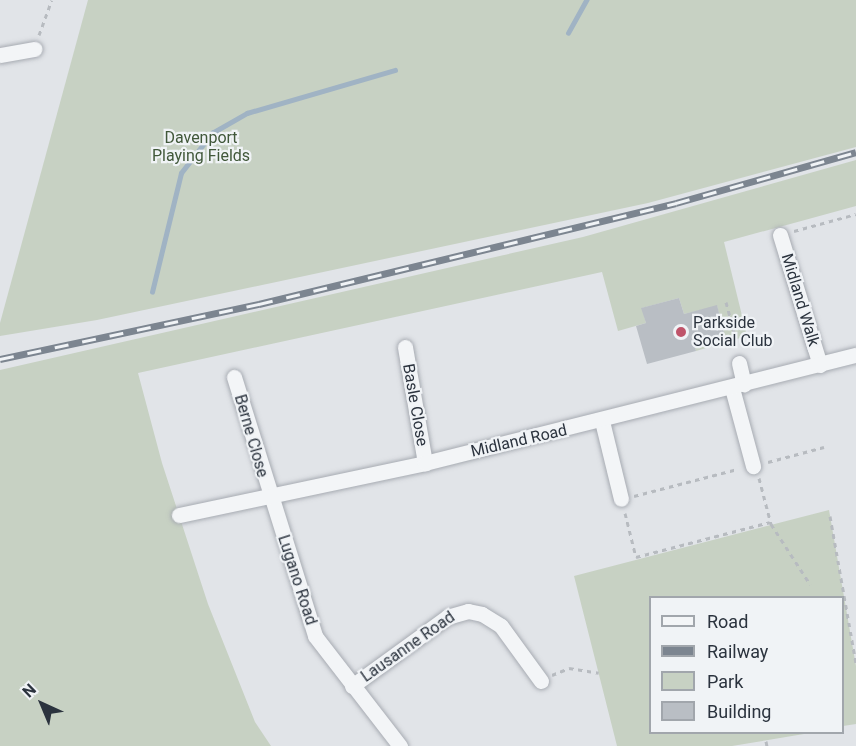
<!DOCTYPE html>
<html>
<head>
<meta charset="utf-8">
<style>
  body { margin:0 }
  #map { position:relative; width:856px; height:746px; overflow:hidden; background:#e1e4e8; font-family:Roboto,sans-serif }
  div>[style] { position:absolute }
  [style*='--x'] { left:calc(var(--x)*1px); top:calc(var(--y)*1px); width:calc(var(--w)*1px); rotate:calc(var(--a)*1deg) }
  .green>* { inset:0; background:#c7d1c3 }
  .stream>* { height:4.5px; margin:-2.25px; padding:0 2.25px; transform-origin:2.25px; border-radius:2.25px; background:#a0b3c4 }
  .building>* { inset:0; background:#b9bec4 }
  .path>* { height:3px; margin-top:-1.5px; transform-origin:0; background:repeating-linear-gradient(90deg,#b7bbc0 0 4.5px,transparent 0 9px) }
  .roads { filter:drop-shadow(0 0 2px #a7abb2) drop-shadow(0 0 2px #a7abb2) }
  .minor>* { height:15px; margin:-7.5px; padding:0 7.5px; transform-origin:7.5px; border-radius:7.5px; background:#f3f5f7 }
  .rail>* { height:7px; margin-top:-3.5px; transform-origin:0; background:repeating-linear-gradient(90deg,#f0f3f6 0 14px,#7c8590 0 28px); box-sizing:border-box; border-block:2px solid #7c8590 }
  .dots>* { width:16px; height:16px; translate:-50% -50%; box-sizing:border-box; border:3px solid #f0f3f6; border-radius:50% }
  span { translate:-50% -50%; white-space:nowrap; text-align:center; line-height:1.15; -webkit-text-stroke:4.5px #f0f3f6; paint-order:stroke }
  .park-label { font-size:16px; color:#41583a }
  .street-label { font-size:16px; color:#2b333e }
  .poi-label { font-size:16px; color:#2b333e }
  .left { translate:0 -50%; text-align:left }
  .legend { position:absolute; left:649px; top:596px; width:195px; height:138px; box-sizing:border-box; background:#f0f3f6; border:2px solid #a1a6ac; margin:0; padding:8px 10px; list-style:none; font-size:18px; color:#2b333e }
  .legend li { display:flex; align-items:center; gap:12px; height:30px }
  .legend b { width:30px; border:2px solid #a1a6ac }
  .north { position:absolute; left:12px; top:674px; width:60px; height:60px; -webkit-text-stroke:4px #f0f3f6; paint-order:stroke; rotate:316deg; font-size:16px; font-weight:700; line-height:24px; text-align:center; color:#2b333e }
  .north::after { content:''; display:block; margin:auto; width:21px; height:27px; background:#2b333e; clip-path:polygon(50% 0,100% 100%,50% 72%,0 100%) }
</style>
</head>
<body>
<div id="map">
  <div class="green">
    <div style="clip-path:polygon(88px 0,856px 0,856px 147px,648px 203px,97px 320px,0 336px,0 323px)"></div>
    <div style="clip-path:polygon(856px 160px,856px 206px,724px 242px,747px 336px,696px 351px,693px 342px,724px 333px,717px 306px,684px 314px,679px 298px,642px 308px,646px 323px,618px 331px,602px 272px,138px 373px,162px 463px,208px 604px,255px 722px,271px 746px,0 746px,0 370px,583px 237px)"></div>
    <div style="clip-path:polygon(829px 510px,856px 666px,856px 724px,843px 726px,842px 598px,650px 598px,650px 732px,810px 733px,732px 746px,617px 746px,574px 576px)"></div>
  </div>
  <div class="stream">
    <div style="--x:568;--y:33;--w:38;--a:-61"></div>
    <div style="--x:152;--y:292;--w:122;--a:-76.3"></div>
    <div style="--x:181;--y:173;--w:51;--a:-52.2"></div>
    <div style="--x:212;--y:133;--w:40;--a:-29.7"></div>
    <div style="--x:247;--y:113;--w:154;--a:-16.2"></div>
  </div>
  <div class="building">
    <div style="clip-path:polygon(679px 298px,684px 314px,717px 305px,724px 333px,693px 342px,696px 351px,647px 364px,636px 326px,646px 323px,641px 308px)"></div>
  </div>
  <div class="path">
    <div style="--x:39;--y:35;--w:37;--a:-70"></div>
    <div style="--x:794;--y:231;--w:64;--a:-15.3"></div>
    <div style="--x:726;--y:302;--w:38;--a:75"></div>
    <div style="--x:768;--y:462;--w:58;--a:-15"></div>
    <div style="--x:759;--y:478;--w:48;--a:75.4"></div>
    <div style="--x:771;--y:524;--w:72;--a:57"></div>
    <div style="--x:634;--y:496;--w:107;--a:-14.6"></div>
    <div style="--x:625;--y:513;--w:45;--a:76"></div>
    <div style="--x:636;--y:557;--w:138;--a:-14.6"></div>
    <div style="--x:830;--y:516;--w:149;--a:80"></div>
    <div style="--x:552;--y:675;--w:18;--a:-22"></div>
    <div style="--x:569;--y:668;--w:30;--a:9"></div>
    <div style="--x:766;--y:741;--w:5;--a:79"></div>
  </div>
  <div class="roads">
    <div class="minor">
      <div style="--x:0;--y:55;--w:35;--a:-10"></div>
      <div style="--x:780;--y:235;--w:136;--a:72.9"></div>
      <div style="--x:405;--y:347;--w:118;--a:80.2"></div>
      <div style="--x:739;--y:363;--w:22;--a:77"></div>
      <div style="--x:234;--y:377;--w:271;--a:72.6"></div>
      <div style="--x:315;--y:636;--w:139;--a:52.3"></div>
      <div style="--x:732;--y:388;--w:81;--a:74.9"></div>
      <div style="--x:602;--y:421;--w:80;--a:76.3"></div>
      <div style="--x:179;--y:515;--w:251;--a:-11.9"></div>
      <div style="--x:425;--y:463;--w:444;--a:-14.1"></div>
      <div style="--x:352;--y:686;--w:117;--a:-36"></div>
      <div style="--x:447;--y:617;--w:22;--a:-16"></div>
      <div style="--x:468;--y:611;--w:14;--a:12"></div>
      <div style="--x:482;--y:614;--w:22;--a:32"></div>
      <div style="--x:501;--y:626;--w:68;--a:54"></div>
    </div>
  </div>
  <div class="rail">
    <div style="--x:0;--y:359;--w:265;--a:-12"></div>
    <div style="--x:259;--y:304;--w:429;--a:-13.6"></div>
    <div style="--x:676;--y:203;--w:187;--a:-15.8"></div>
  </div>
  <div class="dots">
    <div style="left:681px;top:332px;background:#bf546a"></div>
  </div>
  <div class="park-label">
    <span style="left:201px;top:147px">Davenport<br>Playing Fields</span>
  </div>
  <div class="street-label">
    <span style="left:800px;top:300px;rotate:73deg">Midland Walk</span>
    <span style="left:415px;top:405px;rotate:80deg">Basle Close</span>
    <span style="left:251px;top:436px;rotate:74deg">Berne Close</span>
    <span style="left:519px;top:441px;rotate:-13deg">Midland Road</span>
    <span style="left:297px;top:580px;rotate:72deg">Lugano Road</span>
    <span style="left:408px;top:647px;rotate:-35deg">Lausanne Road</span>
  </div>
  <div class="poi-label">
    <span class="left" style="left:693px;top:332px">Parkside<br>Social Club</span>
  </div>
  <ul class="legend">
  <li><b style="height:8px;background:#f3f5f7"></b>Road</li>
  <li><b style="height:8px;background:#7c8590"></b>Railway</li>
  <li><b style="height:16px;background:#c7d1c3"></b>Park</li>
  <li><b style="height:16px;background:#b9bec4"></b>Building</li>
  </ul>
  <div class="north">N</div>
</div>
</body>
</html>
